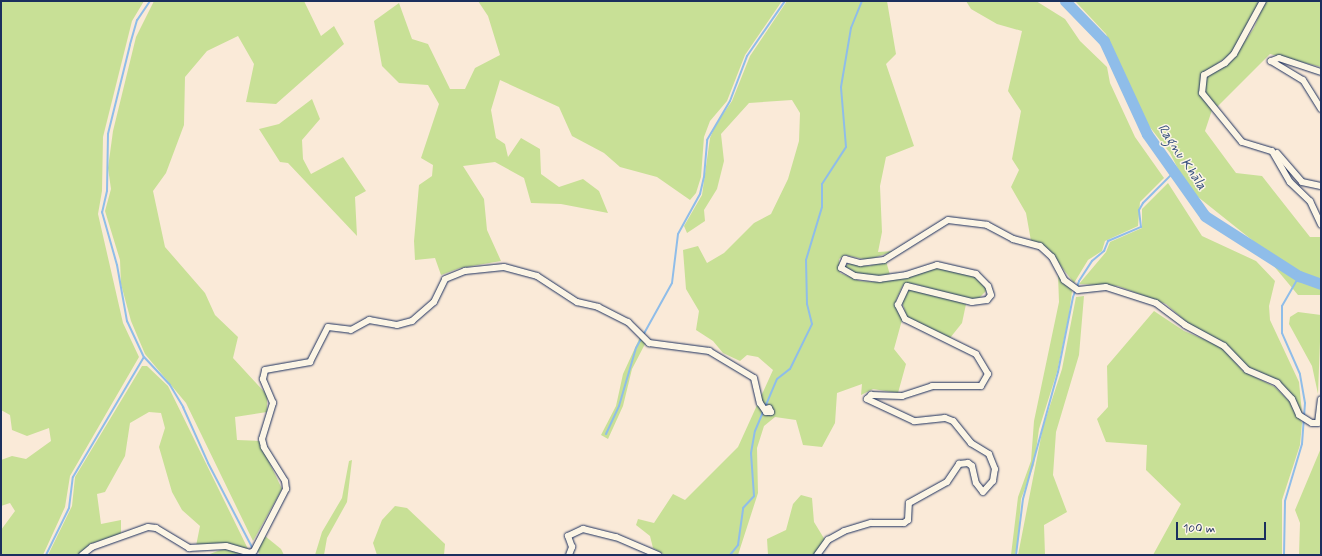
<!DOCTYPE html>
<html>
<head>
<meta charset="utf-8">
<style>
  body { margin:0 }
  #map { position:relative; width:1322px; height:556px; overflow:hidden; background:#faead8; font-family:Mynerve,sans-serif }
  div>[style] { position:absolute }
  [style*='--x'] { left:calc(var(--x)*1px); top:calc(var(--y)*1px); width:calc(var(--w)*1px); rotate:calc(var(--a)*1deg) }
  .green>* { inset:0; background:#c8e096 }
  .stream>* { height:2px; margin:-1px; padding:0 1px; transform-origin:1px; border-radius:1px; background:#8fbde9 }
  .river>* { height:11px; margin:-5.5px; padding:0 5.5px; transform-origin:5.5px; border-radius:5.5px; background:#8fbde9 }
  .roads { filter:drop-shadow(0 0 1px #1b2f5e) drop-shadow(0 0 1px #1b2f5e) }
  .minor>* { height:6px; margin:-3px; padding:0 3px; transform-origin:3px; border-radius:3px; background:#fcf5e5 }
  span { translate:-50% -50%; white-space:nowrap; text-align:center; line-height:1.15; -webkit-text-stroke:3px #fcf5e5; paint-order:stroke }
  .water-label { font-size:14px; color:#385281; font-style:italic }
  .frame { position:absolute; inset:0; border:2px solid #1b2f5e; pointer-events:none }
  .scale { position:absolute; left:1176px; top:522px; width:90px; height:18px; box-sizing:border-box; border:2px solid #1b2f5e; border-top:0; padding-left:5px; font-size:12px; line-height:14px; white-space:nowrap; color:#1b2f5e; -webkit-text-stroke:3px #fcf5e5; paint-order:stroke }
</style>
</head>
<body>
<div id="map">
  <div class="green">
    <div style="clip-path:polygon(1px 1px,144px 1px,132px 21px,103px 137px,102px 191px,98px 214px,123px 323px,139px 357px,70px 476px,65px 507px,43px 555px,1px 555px,1px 530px,15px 511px,10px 503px,1px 506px,1px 460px,12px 456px,26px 459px,51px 441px,49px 428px,27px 436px,12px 430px,10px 415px,1px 410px)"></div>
    <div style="clip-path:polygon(154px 1px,304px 1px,321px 36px,334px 26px,344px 44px,276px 104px,246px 102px,254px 64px,238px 36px,207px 51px,185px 77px,184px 125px,166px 173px,153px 191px,165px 247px,205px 293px,215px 315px,238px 337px,233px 358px,267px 395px,267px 412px,235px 417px,237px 440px,259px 441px,282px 489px,253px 541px,186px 403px,145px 354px,131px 321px,121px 284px,120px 260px,105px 211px,111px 189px,108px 168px,113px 131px,136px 37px)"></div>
    <div style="clip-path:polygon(478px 1px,782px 1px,745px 55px,727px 101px,710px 121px,704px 137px,701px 177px,696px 193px,690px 200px,657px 177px,620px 167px,604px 153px,572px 136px,559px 107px,500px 80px,491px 110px,496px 138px,505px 144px,508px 157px,521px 138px,540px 149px,541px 174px,559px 187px,583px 179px,599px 191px,608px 213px,561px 204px,531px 203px,524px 178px,495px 162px,463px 166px,484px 199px,487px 230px,501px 261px,460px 268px,441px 275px,435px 258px,415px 260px,414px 241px,419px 185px,432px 176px,433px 165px,421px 158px,439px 104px,428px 85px,399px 83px,382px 66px,374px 21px,399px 3px,412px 39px,428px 44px,450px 89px,465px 89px,475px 68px,500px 55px,488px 16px)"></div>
    <div style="clip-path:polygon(787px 1px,887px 1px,896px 54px,886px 64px,914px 146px,886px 157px,880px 186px,882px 232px,878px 252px,894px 251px,868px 260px,845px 255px,839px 259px,840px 273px,860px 281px,873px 282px,938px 267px,977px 276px,987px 290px,978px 299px,969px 300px,915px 284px,903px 285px,896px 300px,902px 320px,894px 349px,906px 364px,898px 393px,873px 389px,861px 395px,862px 384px,837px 393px,835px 423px,822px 447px,803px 445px,796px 420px,775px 417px,764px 426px,757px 448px,758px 493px,738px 555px,665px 555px,653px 548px,650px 536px,636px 525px,638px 519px,654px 523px,673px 494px,685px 500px,738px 447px,773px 370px,758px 357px,747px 355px,740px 361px,723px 353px,713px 341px,696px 330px,699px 311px,686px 289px,683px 250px,698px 246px,707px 263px,724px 253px,754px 223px,771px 214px,788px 179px,799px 141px,800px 113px,792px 100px,749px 103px,721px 134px,724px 161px,717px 189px,704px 210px,705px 221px,687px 233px,684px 226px,702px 195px,710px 138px,716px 124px,732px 101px,750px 56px)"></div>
    <div style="clip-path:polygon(966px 1px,1036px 1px,1065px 19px,1080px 41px,1107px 67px,1110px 83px,1135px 137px,1164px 178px,1140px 202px,1138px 226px,1105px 241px,1102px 251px,1088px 260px,1074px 283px,1048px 249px,1031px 241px,1026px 213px,1011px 187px,1019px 170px,1012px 159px,1021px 111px,1008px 91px,1022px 31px,997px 24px,971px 9px)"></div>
    <div style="clip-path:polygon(1075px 1px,1261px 1px,1231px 54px,1201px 75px,1200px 95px,1212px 110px,1205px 131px,1236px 173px,1262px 176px,1310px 237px,1321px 237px,1321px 295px,1298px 295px,1252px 240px,1188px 189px,1170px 153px,1142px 117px,1106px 34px)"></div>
    <div style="clip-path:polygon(1265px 1px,1321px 1px,1321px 67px,1270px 54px,1217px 107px,1212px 104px,1203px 88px,1204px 80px,1208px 73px,1236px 54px,1254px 28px)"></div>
    <div style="clip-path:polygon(312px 99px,320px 119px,302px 140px,303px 159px,311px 174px,343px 157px,366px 191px,355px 197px,357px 236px,288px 163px,280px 162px,259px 129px,279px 124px)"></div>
    <div style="clip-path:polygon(1168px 183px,1202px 236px,1256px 261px,1275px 281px,1269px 306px,1270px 320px,1299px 382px,1302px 413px,1277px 380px,1248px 367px,1225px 343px,1190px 325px,1166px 304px,1118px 286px,1079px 284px,1106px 252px,1110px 242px,1142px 228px,1142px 209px)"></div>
    <div style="clip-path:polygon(886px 261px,890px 275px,879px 277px,854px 274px,844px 267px,850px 263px,869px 266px)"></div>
    <div style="clip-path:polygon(1058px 275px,1072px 291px,1069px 315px,1057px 372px,1039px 429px,1034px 465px,1021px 499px,1018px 540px,1015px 555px,1011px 555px,1018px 497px,1031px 461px,1034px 421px,1059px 302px)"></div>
    <div style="clip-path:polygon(916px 289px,966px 304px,962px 323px,950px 338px,907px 318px,901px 298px,906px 291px)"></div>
    <div style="clip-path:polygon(1084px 296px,1079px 355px,1056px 432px,1053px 475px,1067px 512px,1044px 525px,1045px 555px,1018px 555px,1043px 427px,1062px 369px,1076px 297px)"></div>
    <div style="clip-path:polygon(1154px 311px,1184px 331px,1220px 346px,1243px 371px,1275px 387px,1295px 407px,1302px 423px,1300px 445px,1282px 500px,1282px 555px,1153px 555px,1181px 504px,1146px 470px,1147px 445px,1106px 442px,1097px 419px,1108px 407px,1107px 366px)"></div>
    <div style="clip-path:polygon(1298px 312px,1321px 315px,1318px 394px,1312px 366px,1289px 324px,1290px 317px)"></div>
    <div style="clip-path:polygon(640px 337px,645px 344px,632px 369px,623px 406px,608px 439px,601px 435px,616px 406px,623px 374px)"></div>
    <div style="clip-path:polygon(142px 366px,147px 366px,168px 386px,248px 549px,196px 546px,200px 526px,182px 510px,172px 492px,159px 447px,165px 428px,161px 413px,149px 412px,130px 423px,125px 456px,105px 492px,97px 494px,101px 524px,121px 520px,121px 534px,90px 544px,79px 555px,48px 555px,72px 506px,75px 477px)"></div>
    <div style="clip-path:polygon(1321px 448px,1321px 555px,1299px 555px,1300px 523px,1295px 510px)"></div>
    <div style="clip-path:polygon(352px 460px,347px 502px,327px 538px,324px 555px,315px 555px,322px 532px,342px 498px,349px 461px)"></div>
    <div style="clip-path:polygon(801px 495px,812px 498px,814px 522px,825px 540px,814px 555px,768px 555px,767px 539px,786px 530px,793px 504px)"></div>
    <div style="clip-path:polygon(395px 506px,407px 508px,445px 544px,444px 555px,377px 555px,373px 543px,382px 520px)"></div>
    <div style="clip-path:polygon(265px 536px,281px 549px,284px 555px,260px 555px,257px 550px)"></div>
    <div style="clip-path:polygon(226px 548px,243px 554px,247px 555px,207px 555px)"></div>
  </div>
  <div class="stream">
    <div style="--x:150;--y:1;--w:23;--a:124"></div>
    <div style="--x:137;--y:20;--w:26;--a:106"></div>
    <div style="--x:130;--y:45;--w:92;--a:103.9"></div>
    <div style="--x:108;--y:134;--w:57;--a:91"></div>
    <div style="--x:107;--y:191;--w:22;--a:103"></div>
    <div style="--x:102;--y:212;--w:55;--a:74.2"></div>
    <div style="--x:117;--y:265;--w:57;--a:79.9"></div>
    <div style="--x:127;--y:321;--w:40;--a:65"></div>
    <div style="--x:144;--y:357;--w:38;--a:47"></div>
    <div style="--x:170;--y:385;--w:26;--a:59"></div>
    <div style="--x:183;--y:407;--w:61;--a:65.9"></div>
    <div style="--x:208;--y:463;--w:97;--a:62.4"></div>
    <div style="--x:606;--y:434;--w:31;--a:-65"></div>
    <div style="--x:619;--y:406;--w:60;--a:-73.7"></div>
    <div style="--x:636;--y:348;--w:74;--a:-61"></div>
    <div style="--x:672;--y:283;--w:49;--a:-83"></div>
    <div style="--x:678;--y:234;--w:46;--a:-61.2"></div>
    <div style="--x:700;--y:194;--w:17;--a:-77"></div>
    <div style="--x:704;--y:177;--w:37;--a:-85"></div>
    <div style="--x:707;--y:140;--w:45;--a:-59.5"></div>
    <div style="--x:730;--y:101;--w:48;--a:-69.3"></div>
    <div style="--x:747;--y:56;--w:67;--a:-55.4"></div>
    <div style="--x:46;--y:555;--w:52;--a:-63.9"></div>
    <div style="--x:69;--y:508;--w:31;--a:-83"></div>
    <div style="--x:73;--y:477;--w:139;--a:-59.4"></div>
    <div style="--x:730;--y:555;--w:13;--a:-51"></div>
    <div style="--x:738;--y:545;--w:37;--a:-82"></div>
    <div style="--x:743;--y:508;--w:16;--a:-47"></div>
    <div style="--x:754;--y:496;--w:43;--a:-94"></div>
    <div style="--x:751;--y:453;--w:22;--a:-80"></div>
    <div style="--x:755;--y:431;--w:56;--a:-67.1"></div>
    <div style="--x:777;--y:379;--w:16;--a:-38"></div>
    <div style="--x:790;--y:369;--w:50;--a:-63.9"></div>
    <div style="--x:812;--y:324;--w:21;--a:-104"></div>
    <div style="--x:807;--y:304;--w:44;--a:-91.3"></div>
    <div style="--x:806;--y:260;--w:55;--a:-73.2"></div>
    <div style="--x:822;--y:207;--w:23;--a:-90"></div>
    <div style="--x:822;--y:184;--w:44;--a:-57"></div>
    <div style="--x:846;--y:147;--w:60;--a:-94.8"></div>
    <div style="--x:841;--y:87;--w:60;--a:-80.4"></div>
    <div style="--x:851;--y:28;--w:29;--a:-68"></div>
    <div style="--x:1016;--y:555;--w:56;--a:-82.9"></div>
    <div style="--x:1023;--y:499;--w:132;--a:-74.6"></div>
    <div style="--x:1058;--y:372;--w:76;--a:-78.7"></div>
    <div style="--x:1073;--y:297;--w:17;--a:-69"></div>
    <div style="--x:1079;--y:281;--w:24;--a:-57"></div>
    <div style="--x:1092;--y:261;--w:16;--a:-40"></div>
    <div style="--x:1104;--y:251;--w:11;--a:-68"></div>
    <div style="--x:1108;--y:241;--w:36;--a:-23"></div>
    <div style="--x:1141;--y:227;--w:17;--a:-97"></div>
    <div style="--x:1139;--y:210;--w:8;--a:-60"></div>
    <div style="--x:1143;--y:203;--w:44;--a:-45"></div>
    <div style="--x:1284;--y:555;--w:54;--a:-88.9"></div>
    <div style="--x:1285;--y:501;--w:59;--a:-73.4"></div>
    <div style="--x:1302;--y:444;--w:41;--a:-85.8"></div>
    <div style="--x:1305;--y:403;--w:29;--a:-100"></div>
    <div style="--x:1300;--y:374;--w:45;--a:-113.7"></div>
    <div style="--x:1282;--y:333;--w:27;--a:-90"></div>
    <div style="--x:1282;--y:306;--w:34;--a:-60"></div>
  </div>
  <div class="river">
    <div style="--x:1065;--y:1;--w:56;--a:45.7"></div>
    <div style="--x:1104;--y:41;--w:102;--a:65.2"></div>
    <div style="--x:1147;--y:134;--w:100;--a:54.7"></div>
    <div style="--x:1205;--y:216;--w:112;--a:32.6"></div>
    <div style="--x:1299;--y:276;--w:23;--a:20"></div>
  </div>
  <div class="roads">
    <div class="minor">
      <div style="--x:1263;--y:1;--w:60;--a:118.7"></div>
      <div style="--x:1234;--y:54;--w:13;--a:135"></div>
      <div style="--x:1225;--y:63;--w:24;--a:150"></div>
      <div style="--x:1204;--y:75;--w:18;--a:96"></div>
      <div style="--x:1202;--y:93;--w:63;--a:50.8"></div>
      <div style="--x:1242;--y:142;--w:31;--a:17"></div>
      <div style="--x:1272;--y:151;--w:36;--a:60"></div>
      <div style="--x:1290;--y:182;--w:28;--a:44"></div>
      <div style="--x:1310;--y:201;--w:26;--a:65"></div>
      <div style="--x:1321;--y:72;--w:44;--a:-161.6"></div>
      <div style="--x:1279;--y:58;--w:9;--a:159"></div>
      <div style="--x:1271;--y:61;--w:37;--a:31"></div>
      <div style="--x:1303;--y:80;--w:34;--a:58"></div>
      <div style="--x:1277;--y:153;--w:38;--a:49"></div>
      <div style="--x:1302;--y:182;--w:19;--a:12"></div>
      <div style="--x:82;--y:555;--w:13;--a:-39"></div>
      <div style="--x:92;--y:547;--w:59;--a:-19.7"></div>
      <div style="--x:148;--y:527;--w:8;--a:7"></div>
      <div style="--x:156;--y:528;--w:39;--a:31"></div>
      <div style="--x:189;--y:548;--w:37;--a:-3"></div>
      <div style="--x:226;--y:546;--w:25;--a:16"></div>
      <div style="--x:250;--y:553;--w:4;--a:-27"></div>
      <div style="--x:254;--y:551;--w:70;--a:-62.7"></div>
      <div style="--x:286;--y:489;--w:8;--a:-97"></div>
      <div style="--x:285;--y:481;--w:40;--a:-122"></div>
      <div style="--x:264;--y:447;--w:8;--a:-104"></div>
      <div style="--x:262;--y:439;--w:38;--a:-73"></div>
      <div style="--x:273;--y:403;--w:26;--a:-113"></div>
      <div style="--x:263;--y:379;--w:9;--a:-77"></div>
      <div style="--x:265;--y:370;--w:46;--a:-10.1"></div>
      <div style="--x:310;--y:362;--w:39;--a:-63"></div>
      <div style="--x:328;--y:327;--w:23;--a:7"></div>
      <div style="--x:351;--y:330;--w:21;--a:-29"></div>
      <div style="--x:369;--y:320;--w:28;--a:10"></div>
      <div style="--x:397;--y:325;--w:16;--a:-15"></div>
      <div style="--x:412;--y:321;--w:29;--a:-41"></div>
      <div style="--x:434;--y:302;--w:25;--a:-64"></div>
      <div style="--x:445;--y:279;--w:22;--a:-22"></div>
      <div style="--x:465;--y:271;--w:39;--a:-6"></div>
      <div style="--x:504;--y:267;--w:34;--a:15"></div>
      <div style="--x:537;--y:276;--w:48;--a:33"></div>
      <div style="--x:577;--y:302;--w:22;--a:13"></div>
      <div style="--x:598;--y:307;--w:34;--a:27"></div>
      <div style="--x:628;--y:322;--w:30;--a:45"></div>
      <div style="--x:649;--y:343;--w:61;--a:7.6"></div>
      <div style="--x:709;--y:351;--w:52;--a:31"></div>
      <div style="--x:754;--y:378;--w:26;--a:77"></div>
      <div style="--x:760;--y:403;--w:11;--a:56"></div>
      <div style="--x:766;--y:412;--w:5;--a:0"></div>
      <div style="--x:771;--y:412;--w:4;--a:-117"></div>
      <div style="--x:769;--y:408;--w:3;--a:162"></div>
      <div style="--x:569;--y:555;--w:9;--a:-69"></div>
      <div style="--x:572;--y:547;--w:12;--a:-110"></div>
      <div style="--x:568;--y:536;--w:17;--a:-25"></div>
      <div style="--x:583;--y:529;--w:34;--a:14"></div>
      <div style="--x:616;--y:537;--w:46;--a:23.2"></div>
      <div style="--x:817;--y:555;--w:19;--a:-54"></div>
      <div style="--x:828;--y:540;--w:18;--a:-29"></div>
      <div style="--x:844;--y:531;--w:28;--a:-17"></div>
      <div style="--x:871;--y:523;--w:33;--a:0"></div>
      <div style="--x:904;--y:523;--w:5;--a:-37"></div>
      <div style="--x:908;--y:520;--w:17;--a:-87"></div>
      <div style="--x:909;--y:503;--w:43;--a:-28.9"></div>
      <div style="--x:947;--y:482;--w:22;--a:-56"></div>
      <div style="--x:959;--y:464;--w:9;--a:-6"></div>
      <div style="--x:968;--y:463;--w:5;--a:37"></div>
      <div style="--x:972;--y:466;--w:17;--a:77"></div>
      <div style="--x:976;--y:483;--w:11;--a:52"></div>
      <div style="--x:983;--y:492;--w:15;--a:-48"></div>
      <div style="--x:993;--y:481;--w:12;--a:-81"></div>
      <div style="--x:995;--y:469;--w:16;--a:-112"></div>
      <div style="--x:989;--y:454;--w:21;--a:-149"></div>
      <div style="--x:971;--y:443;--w:28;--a:-129"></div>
      <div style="--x:953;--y:421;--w:9;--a:-159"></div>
      <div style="--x:945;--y:418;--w:31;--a:174"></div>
      <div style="--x:914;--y:421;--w:52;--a:-154.9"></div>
      <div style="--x:867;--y:399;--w:6;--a:-45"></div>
      <div style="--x:871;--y:395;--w:31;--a:2"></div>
      <div style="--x:902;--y:396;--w:32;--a:-18"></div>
      <div style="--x:932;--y:386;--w:49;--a:0"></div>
      <div style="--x:981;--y:386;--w:14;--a:-60"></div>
      <div style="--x:988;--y:374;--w:23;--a:-121"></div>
      <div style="--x:976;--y:354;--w:79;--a:-153.8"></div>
      <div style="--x:905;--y:319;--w:16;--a:-117"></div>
      <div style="--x:898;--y:305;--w:21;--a:-65"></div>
      <div style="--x:907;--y:286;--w:67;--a:13.8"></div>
      <div style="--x:972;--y:302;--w:15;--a:-8"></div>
      <div style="--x:987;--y:300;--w:6;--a:-51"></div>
      <div style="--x:991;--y:295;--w:9;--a:-108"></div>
      <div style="--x:988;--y:286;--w:17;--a:-135"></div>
      <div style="--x:976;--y:274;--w:40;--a:-167"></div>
      <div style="--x:937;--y:265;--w:32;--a:162"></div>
      <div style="--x:907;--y:275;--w:27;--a:172"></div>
      <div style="--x:880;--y:279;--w:25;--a:-173"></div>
      <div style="--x:855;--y:276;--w:16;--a:-150"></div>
      <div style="--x:841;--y:268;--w:10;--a:-66"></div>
      <div style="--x:845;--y:259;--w:16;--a:15"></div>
      <div style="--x:860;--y:263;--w:24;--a:-7"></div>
      <div style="--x:884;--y:260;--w:75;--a:-32"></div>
      <div style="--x:948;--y:220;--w:39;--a:7"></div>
      <div style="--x:987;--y:225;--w:30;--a:28"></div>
      <div style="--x:1013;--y:239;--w:28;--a:15"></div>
      <div style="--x:1040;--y:246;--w:16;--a:43"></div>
      <div style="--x:1052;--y:257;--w:26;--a:62"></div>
      <div style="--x:1064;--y:280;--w:17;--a:36"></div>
      <div style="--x:1078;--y:290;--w:28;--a:-6"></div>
      <div style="--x:1106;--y:287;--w:52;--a:17.7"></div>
      <div style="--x:1156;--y:303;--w:36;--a:37"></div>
      <div style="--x:1185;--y:325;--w:44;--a:28.3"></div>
      <div style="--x:1224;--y:346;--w:33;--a:46"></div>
      <div style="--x:1247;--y:370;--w:33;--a:23"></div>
      <div style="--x:1277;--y:383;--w:22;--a:47"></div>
      <div style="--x:1292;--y:399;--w:17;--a:66"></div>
      <div style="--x:1299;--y:415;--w:15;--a:32"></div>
      <div style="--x:1312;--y:423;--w:6;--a:0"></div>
      <div style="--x:1318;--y:423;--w:24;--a:-83"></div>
    </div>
  </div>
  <div class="water-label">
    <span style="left:1182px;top:157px;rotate:56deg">Ragnu Khāla</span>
  </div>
  <div class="frame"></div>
  <div class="scale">100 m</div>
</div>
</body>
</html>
